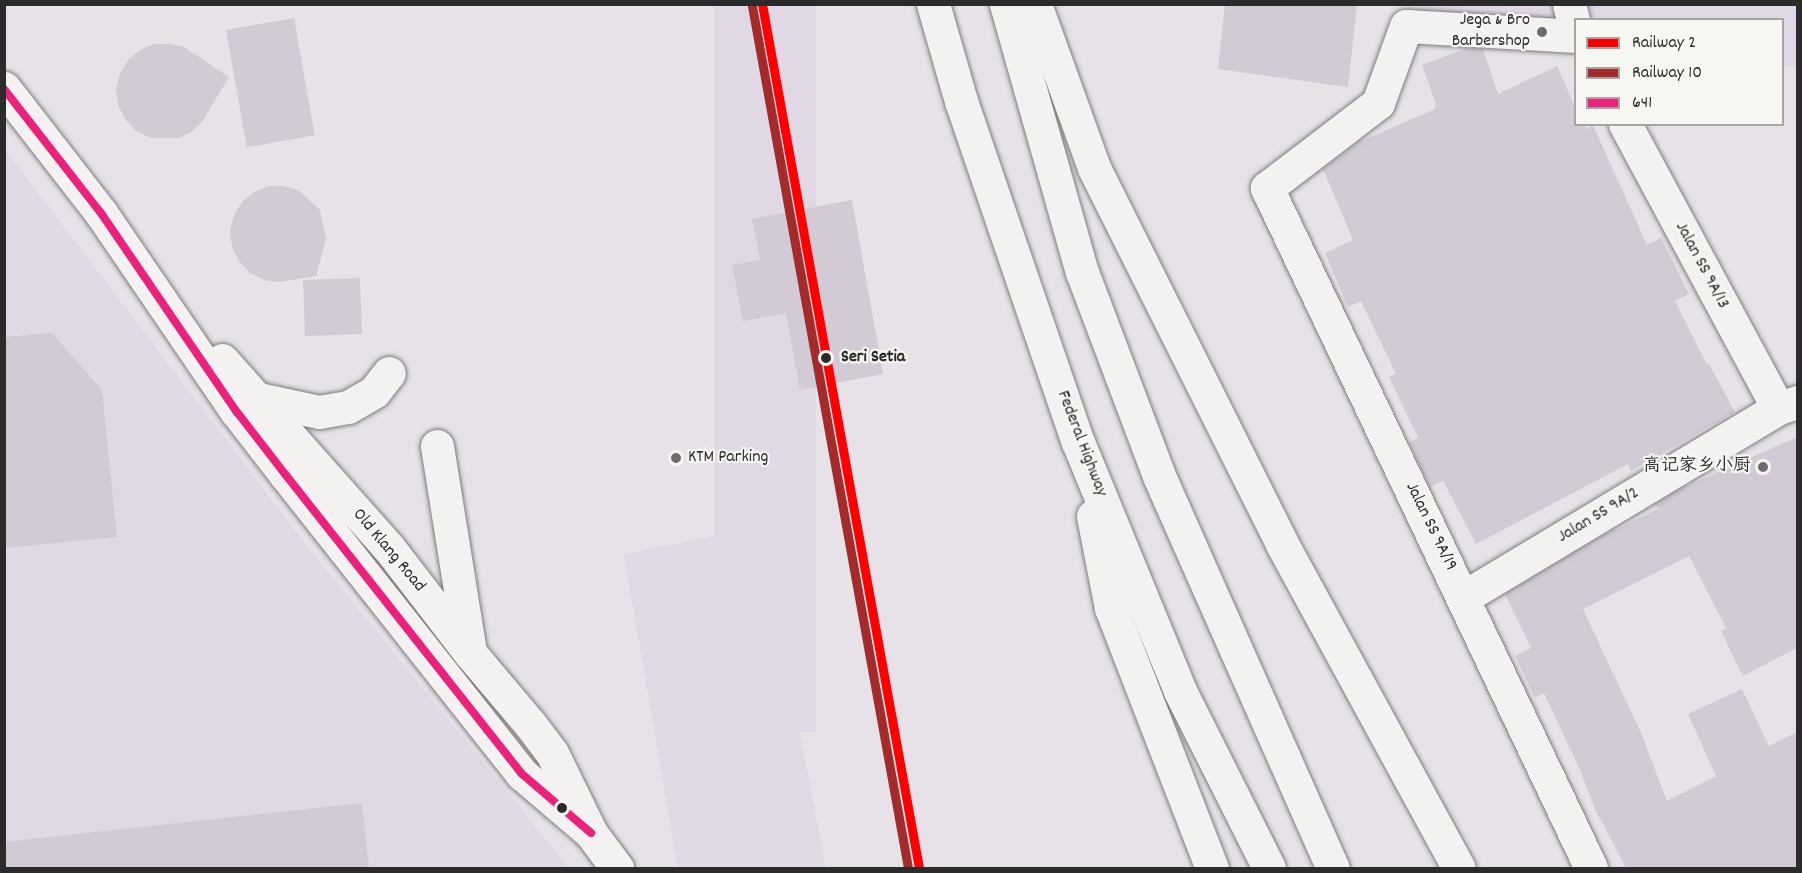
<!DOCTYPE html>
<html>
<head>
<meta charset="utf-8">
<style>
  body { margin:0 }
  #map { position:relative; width:1802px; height:873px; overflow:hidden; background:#e6e2e7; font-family:Dekko,"LXGW WenKai TC",sans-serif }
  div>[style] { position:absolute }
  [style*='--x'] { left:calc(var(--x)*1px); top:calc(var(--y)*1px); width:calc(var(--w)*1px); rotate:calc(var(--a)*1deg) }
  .built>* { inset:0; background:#e0d8e5; transform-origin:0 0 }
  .building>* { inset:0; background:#d2cbd5; transform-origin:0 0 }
  .roads { filter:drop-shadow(0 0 2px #7f7d80) drop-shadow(0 0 2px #7f7d80) }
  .minor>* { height:33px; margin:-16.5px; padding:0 16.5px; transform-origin:16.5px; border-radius:16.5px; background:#f3f2f1 }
  .major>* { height:33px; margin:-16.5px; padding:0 16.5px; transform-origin:16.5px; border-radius:16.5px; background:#f3f2f1 }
  .highway>* { height:33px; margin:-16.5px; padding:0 16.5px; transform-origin:16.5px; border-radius:16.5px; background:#f3f2f1 }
  .bus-1>* { height:8px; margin:-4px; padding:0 4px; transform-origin:4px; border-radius:4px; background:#ed207b }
  .rail-1>* { height:9px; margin:-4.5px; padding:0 4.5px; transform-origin:4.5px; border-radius:4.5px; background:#f00 }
  .rail-2>* { height:9px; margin:-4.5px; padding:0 4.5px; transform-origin:4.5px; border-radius:4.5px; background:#a52a2a }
  .dots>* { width:16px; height:16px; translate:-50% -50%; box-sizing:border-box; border:3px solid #f6f6f2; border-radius:50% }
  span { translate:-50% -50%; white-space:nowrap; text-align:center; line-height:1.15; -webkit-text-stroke:4.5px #f6f6f2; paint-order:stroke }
  .poi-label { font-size:18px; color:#2b2b2b }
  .right { translate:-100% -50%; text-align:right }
  .left { translate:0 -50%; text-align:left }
  .street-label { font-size:18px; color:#2b2b2b }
  .stop-label { font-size:18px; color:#2b2b2b; font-weight:700 }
  .frame { position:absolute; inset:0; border:6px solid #2b2b2b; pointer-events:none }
  .legend { position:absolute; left:1574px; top:18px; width:210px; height:108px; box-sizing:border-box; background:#f6f6f2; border:2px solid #a5a5a2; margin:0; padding:8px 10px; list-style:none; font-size:18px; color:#2b2b2b }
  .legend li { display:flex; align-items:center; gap:12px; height:30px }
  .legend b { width:30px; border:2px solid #a5a5a2 }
</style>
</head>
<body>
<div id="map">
  <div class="built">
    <div style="left:714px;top:5px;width:102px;height:727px"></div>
    <div style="clip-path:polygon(1418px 5px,1797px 5px,1797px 67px,1783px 67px,1782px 20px,1576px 20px,1417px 41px)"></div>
    <div style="clip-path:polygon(4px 148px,307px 546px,569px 868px,5px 868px)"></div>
    <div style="clip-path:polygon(760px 527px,826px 868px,681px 868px,677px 863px,624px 554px)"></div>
  </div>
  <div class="building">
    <div style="clip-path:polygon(1225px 4px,1357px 4px,1348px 87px,1218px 69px)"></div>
    <div style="left:294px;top:18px;width:119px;height:69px;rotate:80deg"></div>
    <div style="clip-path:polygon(154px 44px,170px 44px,184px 47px,229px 77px,202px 122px,191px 132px,179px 138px,151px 138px,136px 131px,125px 119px,118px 105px,116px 89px,120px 73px,129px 59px,140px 50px)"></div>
    <div style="clip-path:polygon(1467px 48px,1483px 49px,1498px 94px,1557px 66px,1575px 107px,1575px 124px,1584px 124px,1586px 129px,1593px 125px,1647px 245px,1661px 238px,1689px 294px,1675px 301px,1707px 365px,1709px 364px,1735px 412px,1631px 471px,1628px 464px,1476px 544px,1443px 481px,1430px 487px,1409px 442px,1418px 438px,1389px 377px,1396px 374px,1361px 301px,1348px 307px,1325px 253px,1353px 240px,1323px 169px,1357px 143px,1435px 109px,1436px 104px,1422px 65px)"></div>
    <div style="clip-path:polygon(268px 186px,283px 186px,298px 190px,320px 210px,326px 239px,316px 276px,278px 282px,264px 280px,250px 273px,239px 261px,232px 247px,230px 231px,234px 215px,242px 202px,254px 192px)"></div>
    <div style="clip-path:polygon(852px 200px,883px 374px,800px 390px,786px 313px,743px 321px,732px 265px,760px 260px,752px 219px)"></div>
    <div style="left:360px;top:278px;width:56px;height:57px;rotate:88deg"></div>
    <div style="clip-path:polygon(52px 333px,102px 390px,117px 537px,4px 548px,4px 337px)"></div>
    <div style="clip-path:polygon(1797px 437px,1797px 648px,1743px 676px,1721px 631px,1726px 628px,1689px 556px,1583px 609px,1641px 733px,1667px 801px,1716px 776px,1688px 714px,1742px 689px,1769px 746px,1797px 732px,1797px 868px,1626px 868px,1595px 809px,1580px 770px,1544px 693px,1535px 698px,1515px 656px,1531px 648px,1505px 594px,1596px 539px,1658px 509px,1655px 504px,1674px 492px)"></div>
    <div style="clip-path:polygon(362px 803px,369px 868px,4px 868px,4px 842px)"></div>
  </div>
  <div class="roads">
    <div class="minor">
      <div style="--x:1569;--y:4;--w:29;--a:76"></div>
      <div style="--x:1576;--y:36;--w:170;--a:-176.6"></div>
      <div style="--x:1406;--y:26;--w:82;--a:110"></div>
      <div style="--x:1378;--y:103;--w:140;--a:142.6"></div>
      <div style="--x:1267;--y:188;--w:753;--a:64.52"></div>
      <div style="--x:1625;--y:124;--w:323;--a:61.7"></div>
      <div style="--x:1464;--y:597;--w:366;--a:-31"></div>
      <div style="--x:1778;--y:408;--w:21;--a:-17"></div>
    </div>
    <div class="major">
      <div style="--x:4;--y:88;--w:158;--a:52.2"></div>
      <div style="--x:101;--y:213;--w:241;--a:55.7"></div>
      <div style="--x:237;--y:412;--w:78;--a:52.3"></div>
      <div style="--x:285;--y:474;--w:382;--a:51.7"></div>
      <div style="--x:522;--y:774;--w:91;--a:40.5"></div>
      <div style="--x:222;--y:360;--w:251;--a:48.4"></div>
      <div style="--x:389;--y:548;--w:133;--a:52.4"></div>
      <div style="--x:470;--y:653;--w:93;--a:49.8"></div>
      <div style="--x:530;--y:724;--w:36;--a:53"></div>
      <div style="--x:552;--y:753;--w:89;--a:64"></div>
      <div style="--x:591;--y:833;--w:44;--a:53.4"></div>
      <div style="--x:258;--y:399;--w:62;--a:12"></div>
      <div style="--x:319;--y:412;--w:29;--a:-10"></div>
      <div style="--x:348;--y:407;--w:30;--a:-30"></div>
      <div style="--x:374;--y:392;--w:24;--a:-52"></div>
      <div style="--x:437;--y:446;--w:208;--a:80.9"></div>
    </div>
    <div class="highway">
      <div style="--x:933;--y:4;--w:101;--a:73.9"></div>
      <div style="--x:961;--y:101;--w:361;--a:71.1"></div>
      <div style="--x:1078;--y:442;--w:269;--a:67.7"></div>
      <div style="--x:1180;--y:691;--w:198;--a:63.3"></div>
      <div style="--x:1006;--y:4;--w:279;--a:74.2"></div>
      <div style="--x:1082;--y:272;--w:218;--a:69.3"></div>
      <div style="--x:1159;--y:476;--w:429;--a:66.1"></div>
      <div style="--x:1035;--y:4;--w:174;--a:70.2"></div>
      <div style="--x:1094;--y:168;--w:420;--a:63.4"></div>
      <div style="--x:1282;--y:544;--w:369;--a:61.4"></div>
      <div style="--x:1093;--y:516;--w:94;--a:78.9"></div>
      <div style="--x:1111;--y:608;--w:279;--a:68.8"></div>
    </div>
  </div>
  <div class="bus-1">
    <div style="--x:4;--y:89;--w:157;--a:52"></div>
    <div style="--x:101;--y:213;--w:241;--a:55.7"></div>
    <div style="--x:237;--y:412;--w:78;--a:52.3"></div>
    <div style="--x:285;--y:474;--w:382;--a:51.7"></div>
    <div style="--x:522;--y:774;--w:91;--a:40.5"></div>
  </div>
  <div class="rail-1">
    <div style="--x:762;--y:4;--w:878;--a:79.7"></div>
  </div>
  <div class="rail-2">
    <div style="--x:752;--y:6;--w:876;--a:79.74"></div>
  </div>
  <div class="dots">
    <div style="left:1542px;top:32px;background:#6c6b6d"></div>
    <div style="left:826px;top:358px;background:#2b2b2b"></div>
    <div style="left:676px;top:458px;background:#6c6b6d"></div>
    <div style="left:1763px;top:467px;background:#6c6b6d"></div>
    <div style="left:562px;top:808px;background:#2b2b2b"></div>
  </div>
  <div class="poi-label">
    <span class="right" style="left:1530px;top:32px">Jega &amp; Bro<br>Barbershop</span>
    <span class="left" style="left:688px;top:458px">KTM Parking</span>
    <span class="right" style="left:1751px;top:467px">高记家乡小厨</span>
  </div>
  <div class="street-label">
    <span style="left:1701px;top:266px;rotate:62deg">Jalan SS 9A/13</span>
    <span style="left:1081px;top:444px;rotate:69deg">Federal Highway</span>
    <span style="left:1599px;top:516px;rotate:-31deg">Jalan SS 9A/2</span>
    <span style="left:1430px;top:527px;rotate:64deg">Jalan SS 9A/19</span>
    <span style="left:388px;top:551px;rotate:50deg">Old Klang Road</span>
  </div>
  <div class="stop-label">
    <span class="left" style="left:841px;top:358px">Seri Setia</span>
  </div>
  <div class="frame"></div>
  <ul class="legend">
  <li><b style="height:8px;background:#f00"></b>Railway 2</li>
  <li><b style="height:8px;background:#a52a2a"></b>Railway 10</li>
  <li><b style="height:8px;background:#ed207b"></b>641</li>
  </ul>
</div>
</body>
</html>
